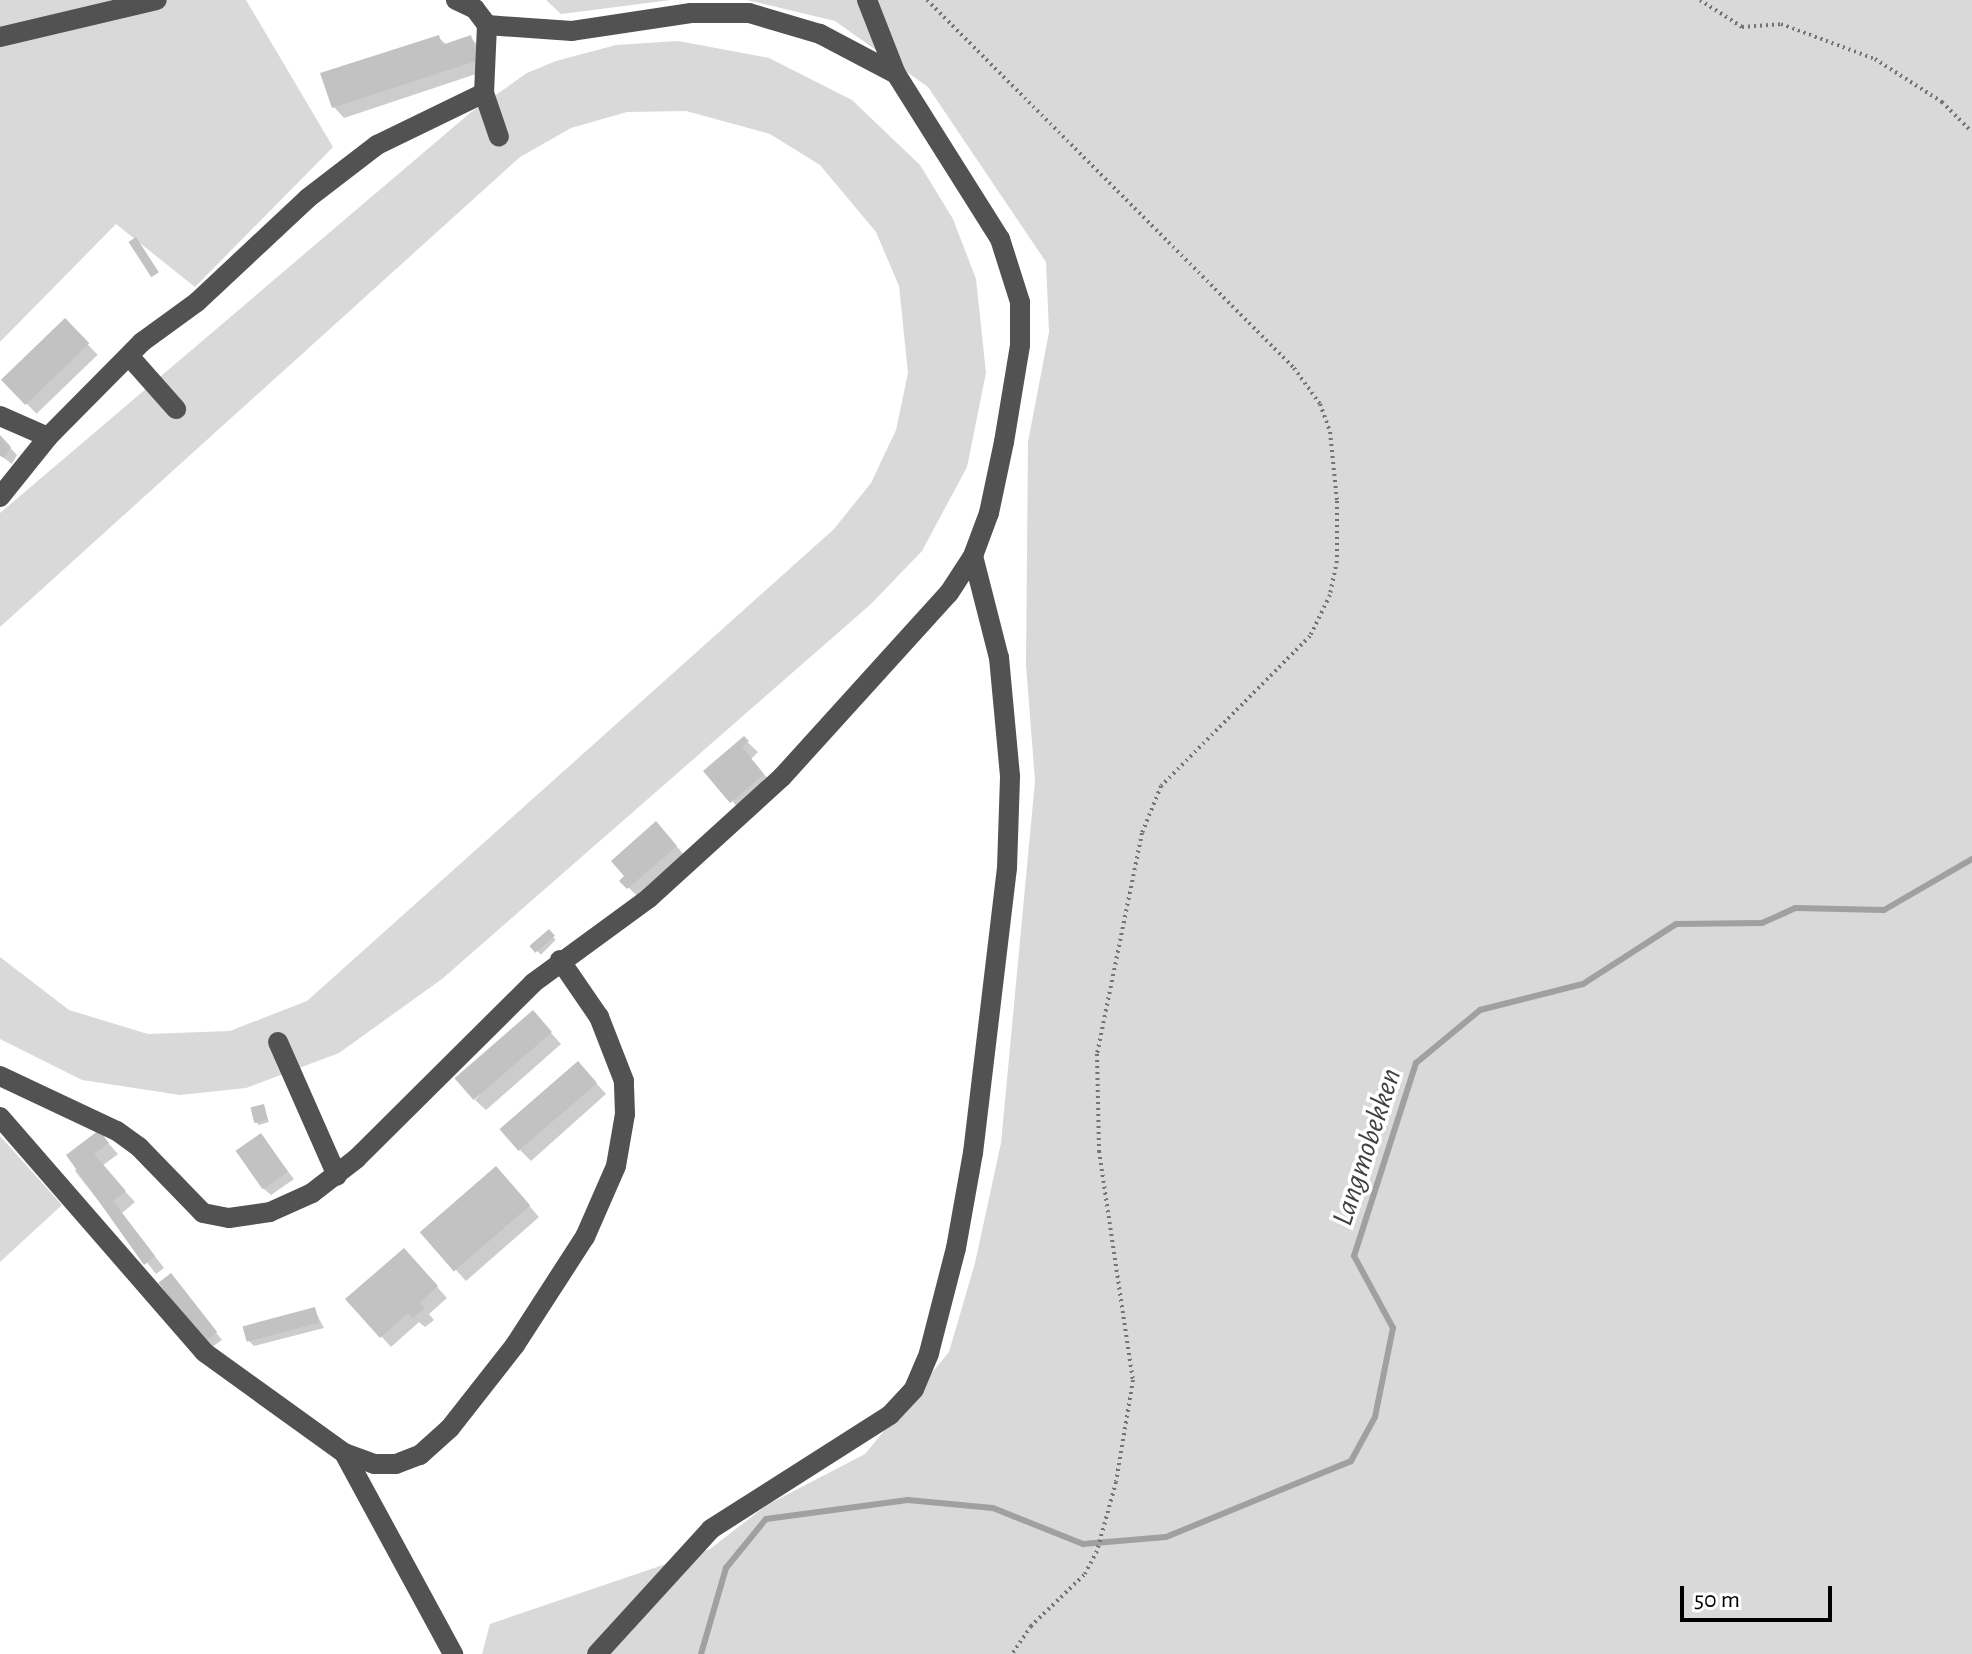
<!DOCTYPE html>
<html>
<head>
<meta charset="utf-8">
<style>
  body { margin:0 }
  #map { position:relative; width:1972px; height:1654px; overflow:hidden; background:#fff; font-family:"Alegreya Sans",sans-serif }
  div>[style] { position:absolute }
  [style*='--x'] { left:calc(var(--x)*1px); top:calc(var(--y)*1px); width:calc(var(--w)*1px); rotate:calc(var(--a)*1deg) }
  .green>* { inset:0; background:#d9d9d9 }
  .shadow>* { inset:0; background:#0003; transform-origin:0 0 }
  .stream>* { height:6px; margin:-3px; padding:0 3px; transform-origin:3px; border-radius:3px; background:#a0a0a0 }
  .building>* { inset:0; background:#c2c2c2; transform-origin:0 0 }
  .path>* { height:4px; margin-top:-2px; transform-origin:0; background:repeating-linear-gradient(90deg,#747474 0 2px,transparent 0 6px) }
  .minor>* { height:20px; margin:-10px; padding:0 10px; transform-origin:10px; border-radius:10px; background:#525252 }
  span { translate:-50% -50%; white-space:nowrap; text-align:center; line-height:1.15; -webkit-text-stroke:7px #fff; paint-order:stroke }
  .water-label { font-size:30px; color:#414141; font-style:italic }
  .scale { position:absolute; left:1680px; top:1586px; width:152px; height:36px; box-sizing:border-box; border:4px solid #000; border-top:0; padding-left:10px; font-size:24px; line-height:28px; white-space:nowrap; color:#000; -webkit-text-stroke:6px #fff; paint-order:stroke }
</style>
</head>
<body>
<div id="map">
  <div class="green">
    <div style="clip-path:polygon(0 0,246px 0,333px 147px,195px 287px,116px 224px,0 342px)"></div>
    <div style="clip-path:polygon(546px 0,671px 0,561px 14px)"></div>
    <div style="clip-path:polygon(747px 0,1972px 0,1972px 1654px,482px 1654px,490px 1624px,710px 1549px,767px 1505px,865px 1454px,949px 1352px,975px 1263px,1001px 1143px,1035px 781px,1026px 665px,1028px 442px,1049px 332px,1046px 262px,928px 87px,835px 21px)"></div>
    <div style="clip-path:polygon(678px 41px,769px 58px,852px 100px,920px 165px,953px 219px,976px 279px,986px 373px,967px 467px,922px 551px,871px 604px,442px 979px,339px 1053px,246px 1088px,180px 1095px,82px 1080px,0 1039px,0 957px,69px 1010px,148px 1034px,230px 1031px,307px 1001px,834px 529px,871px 483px,896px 430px,908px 373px,899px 286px,876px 232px,820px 165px,770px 134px,686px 111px,627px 112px,571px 128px,520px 157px,0 627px,0 513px,470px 113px,527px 73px,556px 61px,616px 45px)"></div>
    <div style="clip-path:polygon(0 1136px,62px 1205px,0 1262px)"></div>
  </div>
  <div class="shadow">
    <div style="clip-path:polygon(438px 37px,447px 45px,471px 38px,481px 48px,488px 70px,344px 118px,334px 107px)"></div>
    <div style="left:65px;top:321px;width:47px;height:85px;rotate:46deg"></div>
    <div style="clip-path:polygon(0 437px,17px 455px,12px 464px,0 455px)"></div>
    <div style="clip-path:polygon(744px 739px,758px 752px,751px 759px,773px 785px,742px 812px,705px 771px)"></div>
    <div style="clip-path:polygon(666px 834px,686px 857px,639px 898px,622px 881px)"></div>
    <div style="left:548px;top:932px;width:11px;height:21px;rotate:45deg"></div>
    <div style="clip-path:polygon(543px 1024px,561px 1044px,486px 1110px,475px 1100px)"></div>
    <div style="clip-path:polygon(588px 1074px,606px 1094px,531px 1161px,520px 1150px)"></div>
    <div style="clip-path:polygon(263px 1106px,269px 1122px,259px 1125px,256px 1122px)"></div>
    <div style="clip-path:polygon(99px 1133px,118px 1154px,102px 1166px,135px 1202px,122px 1213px,164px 1268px,156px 1274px,75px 1171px)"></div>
    <div style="clip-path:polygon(261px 1136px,294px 1179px,271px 1195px,264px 1189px)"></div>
    <div style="clip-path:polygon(506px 1179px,539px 1217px,466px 1281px,423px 1234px)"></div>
    <div style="clip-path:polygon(414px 1261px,447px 1298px,429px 1314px,434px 1320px,425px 1327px,419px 1322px,391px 1347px,381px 1336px)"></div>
    <div style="clip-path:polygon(177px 1282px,222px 1340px,212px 1347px,161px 1283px)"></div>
    <div style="clip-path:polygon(314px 1309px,324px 1328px,254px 1346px,247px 1339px)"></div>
  </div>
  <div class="stream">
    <div style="--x:701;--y:1654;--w:90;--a:-73.8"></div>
    <div style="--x:726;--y:1568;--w:63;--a:-50.8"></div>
    <div style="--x:766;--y:1519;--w:143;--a:-7.6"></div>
    <div style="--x:908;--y:1500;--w:85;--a:5.4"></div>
    <div style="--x:993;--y:1508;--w:97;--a:21.8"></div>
    <div style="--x:1083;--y:1544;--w:83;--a:-4.8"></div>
    <div style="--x:1166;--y:1537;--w:200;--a:-22.3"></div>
    <div style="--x:1351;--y:1461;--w:50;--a:-61.4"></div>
    <div style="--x:1375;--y:1417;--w:91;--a:-78.6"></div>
    <div style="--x:1393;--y:1328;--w:82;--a:-118.4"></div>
    <div style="--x:1354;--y:1256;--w:203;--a:-72.2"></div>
    <div style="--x:1416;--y:1063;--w:83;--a:-39.6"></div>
    <div style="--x:1480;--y:1010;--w:106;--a:-14.2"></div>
    <div style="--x:1583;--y:984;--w:111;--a:-32.8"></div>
    <div style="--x:1676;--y:924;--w:86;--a:-0.7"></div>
    <div style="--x:1762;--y:923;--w:36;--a:-24"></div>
    <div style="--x:1795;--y:908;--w:89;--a:1.3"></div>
    <div style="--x:1884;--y:910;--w:102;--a:-30.1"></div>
  </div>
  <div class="building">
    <div style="clip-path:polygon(439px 35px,442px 45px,471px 35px,479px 60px,332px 108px,320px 73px)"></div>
    <div style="left:136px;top:237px;width:42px;height:9px;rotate:57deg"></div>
    <div style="left:65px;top:318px;width:35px;height:89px;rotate:46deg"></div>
    <div style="clip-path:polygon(0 435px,11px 447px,5px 458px,0 456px)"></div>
    <div style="clip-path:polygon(744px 736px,749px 741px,742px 747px,764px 774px,730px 803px,703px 771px)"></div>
    <div style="clip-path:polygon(656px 821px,677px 846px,627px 889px,619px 881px,624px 876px,611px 861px)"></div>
    <div style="left:549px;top:929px;width:9px;height:26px;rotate:49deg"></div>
    <div style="left:533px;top:1010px;width:29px;height:104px;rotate:49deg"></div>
    <div style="left:578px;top:1061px;width:29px;height:104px;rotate:49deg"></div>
    <div style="left:264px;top:1104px;width:16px;height:14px;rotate:76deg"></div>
    <div style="clip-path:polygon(99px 1130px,109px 1143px,94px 1154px,126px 1191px,113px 1201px,155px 1256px,144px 1265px,66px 1155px)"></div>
    <div style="left:261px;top:1133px;width:47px;height:31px;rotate:55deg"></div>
    <div style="left:496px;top:1166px;width:52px;height:101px;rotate:49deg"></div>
    <div style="clip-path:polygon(404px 1248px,438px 1286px,420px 1302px,425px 1308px,413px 1318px,408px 1313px,380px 1338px,345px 1299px)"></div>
    <div style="left:171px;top:1273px;width:75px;height:16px;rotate:52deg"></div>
    <div style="left:315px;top:1307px;width:16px;height:75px;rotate:75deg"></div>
  </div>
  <div class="path">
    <div style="--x:927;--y:0;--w:520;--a:45.08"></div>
    <div style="--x:1294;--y:368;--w:44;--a:54.2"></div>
    <div style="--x:1320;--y:404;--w:30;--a:70"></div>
    <div style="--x:1330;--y:432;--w:69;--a:84.2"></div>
    <div style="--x:1337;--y:501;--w:60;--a:90"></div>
    <div style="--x:1337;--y:561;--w:35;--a:102"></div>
    <div style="--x:1330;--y:595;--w:46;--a:116"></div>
    <div style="--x:1310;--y:636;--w:211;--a:134.8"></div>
    <div style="--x:1161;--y:786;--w:51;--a:112"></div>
    <div style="--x:1142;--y:833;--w:226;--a:101.5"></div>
    <div style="--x:1097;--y:1054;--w:97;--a:88.8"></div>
    <div style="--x:1099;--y:1151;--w:232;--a:81.6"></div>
    <div style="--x:1133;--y:1380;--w:103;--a:99.5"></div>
    <div style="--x:1116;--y:1482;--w:72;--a:105.4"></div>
    <div style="--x:1097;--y:1551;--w:27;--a:118"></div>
    <div style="--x:1084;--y:1575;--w:74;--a:136.1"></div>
    <div style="--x:1031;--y:1626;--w:34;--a:124"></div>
    <div style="--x:1700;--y:0;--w:50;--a:32.7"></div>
    <div style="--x:1742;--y:27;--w:39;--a:-4"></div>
    <div style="--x:1781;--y:24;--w:100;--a:20.4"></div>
    <div style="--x:1875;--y:59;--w:80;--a:32.7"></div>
    <div style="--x:1942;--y:102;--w:42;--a:45"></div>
  </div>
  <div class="minor">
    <div style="--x:456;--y:0;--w:21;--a:25"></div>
    <div style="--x:475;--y:9;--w:20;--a:53"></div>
    <div style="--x:487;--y:25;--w:68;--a:92.5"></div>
    <div style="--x:484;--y:93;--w:46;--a:71.2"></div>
    <div style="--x:867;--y:0;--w:79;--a:68.6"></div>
    <div style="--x:0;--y:37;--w:161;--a:-13.3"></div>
    <div style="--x:129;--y:356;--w:71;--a:48.4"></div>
    <div style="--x:0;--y:416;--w:52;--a:23.6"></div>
    <div style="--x:0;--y:497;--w:77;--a:-51.3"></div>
    <div style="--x:48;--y:437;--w:134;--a:-45.3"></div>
    <div style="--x:142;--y:342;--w:68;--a:-36"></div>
    <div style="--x:197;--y:302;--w:152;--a:-43.1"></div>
    <div style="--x:308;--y:198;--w:87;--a:-37.5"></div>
    <div style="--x:377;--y:145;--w:119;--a:-25.9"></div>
    <div style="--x:278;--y:1042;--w:146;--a:66.2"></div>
    <div style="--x:0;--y:1076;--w:129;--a:25.2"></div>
    <div style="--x:117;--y:1131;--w:27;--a:36"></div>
    <div style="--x:139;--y:1147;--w:92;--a:45.9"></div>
    <div style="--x:203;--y:1213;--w:26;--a:11"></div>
    <div style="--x:229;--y:1218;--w:41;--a:-8.3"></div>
    <div style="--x:270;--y:1212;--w:46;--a:-24.3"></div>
    <div style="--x:312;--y:1193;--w:56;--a:-37.7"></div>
    <div style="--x:356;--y:1159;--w:250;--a:-44.8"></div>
    <div style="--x:533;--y:983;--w:144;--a:-36.2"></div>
    <div style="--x:649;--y:898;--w:180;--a:-42.3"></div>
    <div style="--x:782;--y:777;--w:248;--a:-47.8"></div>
    <div style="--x:949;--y:593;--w:44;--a:-57"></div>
    <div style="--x:973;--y:556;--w:46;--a:-69.6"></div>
    <div style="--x:989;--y:513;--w:73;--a:-78.1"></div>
    <div style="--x:1004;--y:442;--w:98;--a:-80.6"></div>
    <div style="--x:1020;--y:345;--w:43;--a:-90"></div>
    <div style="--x:1020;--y:302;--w:66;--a:-107.6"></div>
    <div style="--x:1000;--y:239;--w:195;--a:-122.2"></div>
    <div style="--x:896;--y:74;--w:86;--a:-152.2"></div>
    <div style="--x:820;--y:34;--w:74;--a:-163.5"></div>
    <div style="--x:749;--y:13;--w:58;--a:180"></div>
    <div style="--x:691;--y:13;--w:120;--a:171.4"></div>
    <div style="--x:572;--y:31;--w:85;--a:-176"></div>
    <div style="--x:0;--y:1117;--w:311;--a:49"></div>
    <div style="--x:204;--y:1352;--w:173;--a:35.8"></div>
    <div style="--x:344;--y:1453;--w:32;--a:20"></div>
    <div style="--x:374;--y:1464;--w:22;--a:0"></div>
    <div style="--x:396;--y:1464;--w:26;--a:-21"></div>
    <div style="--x:420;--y:1455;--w:40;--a:-42"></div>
    <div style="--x:450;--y:1428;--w:105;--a:-51.9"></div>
    <div style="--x:515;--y:1345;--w:129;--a:-57.1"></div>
    <div style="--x:585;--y:1237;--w:77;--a:-66.4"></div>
    <div style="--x:616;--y:1166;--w:53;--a:-80.2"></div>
    <div style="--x:625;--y:1114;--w:33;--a:-92"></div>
    <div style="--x:624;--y:1081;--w:69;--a:-111.3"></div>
    <div style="--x:599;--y:1017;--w:69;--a:-124.4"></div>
    <div style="--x:344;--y:1453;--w:229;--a:61.5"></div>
    <div style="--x:597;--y:1654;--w:169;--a:-47.6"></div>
    <div style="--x:711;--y:1529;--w:212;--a:-32.5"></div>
    <div style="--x:890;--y:1415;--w:35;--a:-47"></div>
    <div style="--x:914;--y:1389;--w:39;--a:-67"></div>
    <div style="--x:929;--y:1353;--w:108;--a:-75.6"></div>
    <div style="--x:956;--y:1248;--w:97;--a:-79.9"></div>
    <div style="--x:973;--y:1153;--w:287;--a:-83.2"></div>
    <div style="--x:1007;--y:868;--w:92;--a:-88.1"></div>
    <div style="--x:1010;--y:776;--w:119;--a:-95.3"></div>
    <div style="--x:999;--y:658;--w:105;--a:-104.3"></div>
  </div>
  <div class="water-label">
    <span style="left:1367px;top:1147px;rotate:-72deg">Langmobekken</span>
  </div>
  <div class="scale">50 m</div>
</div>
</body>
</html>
